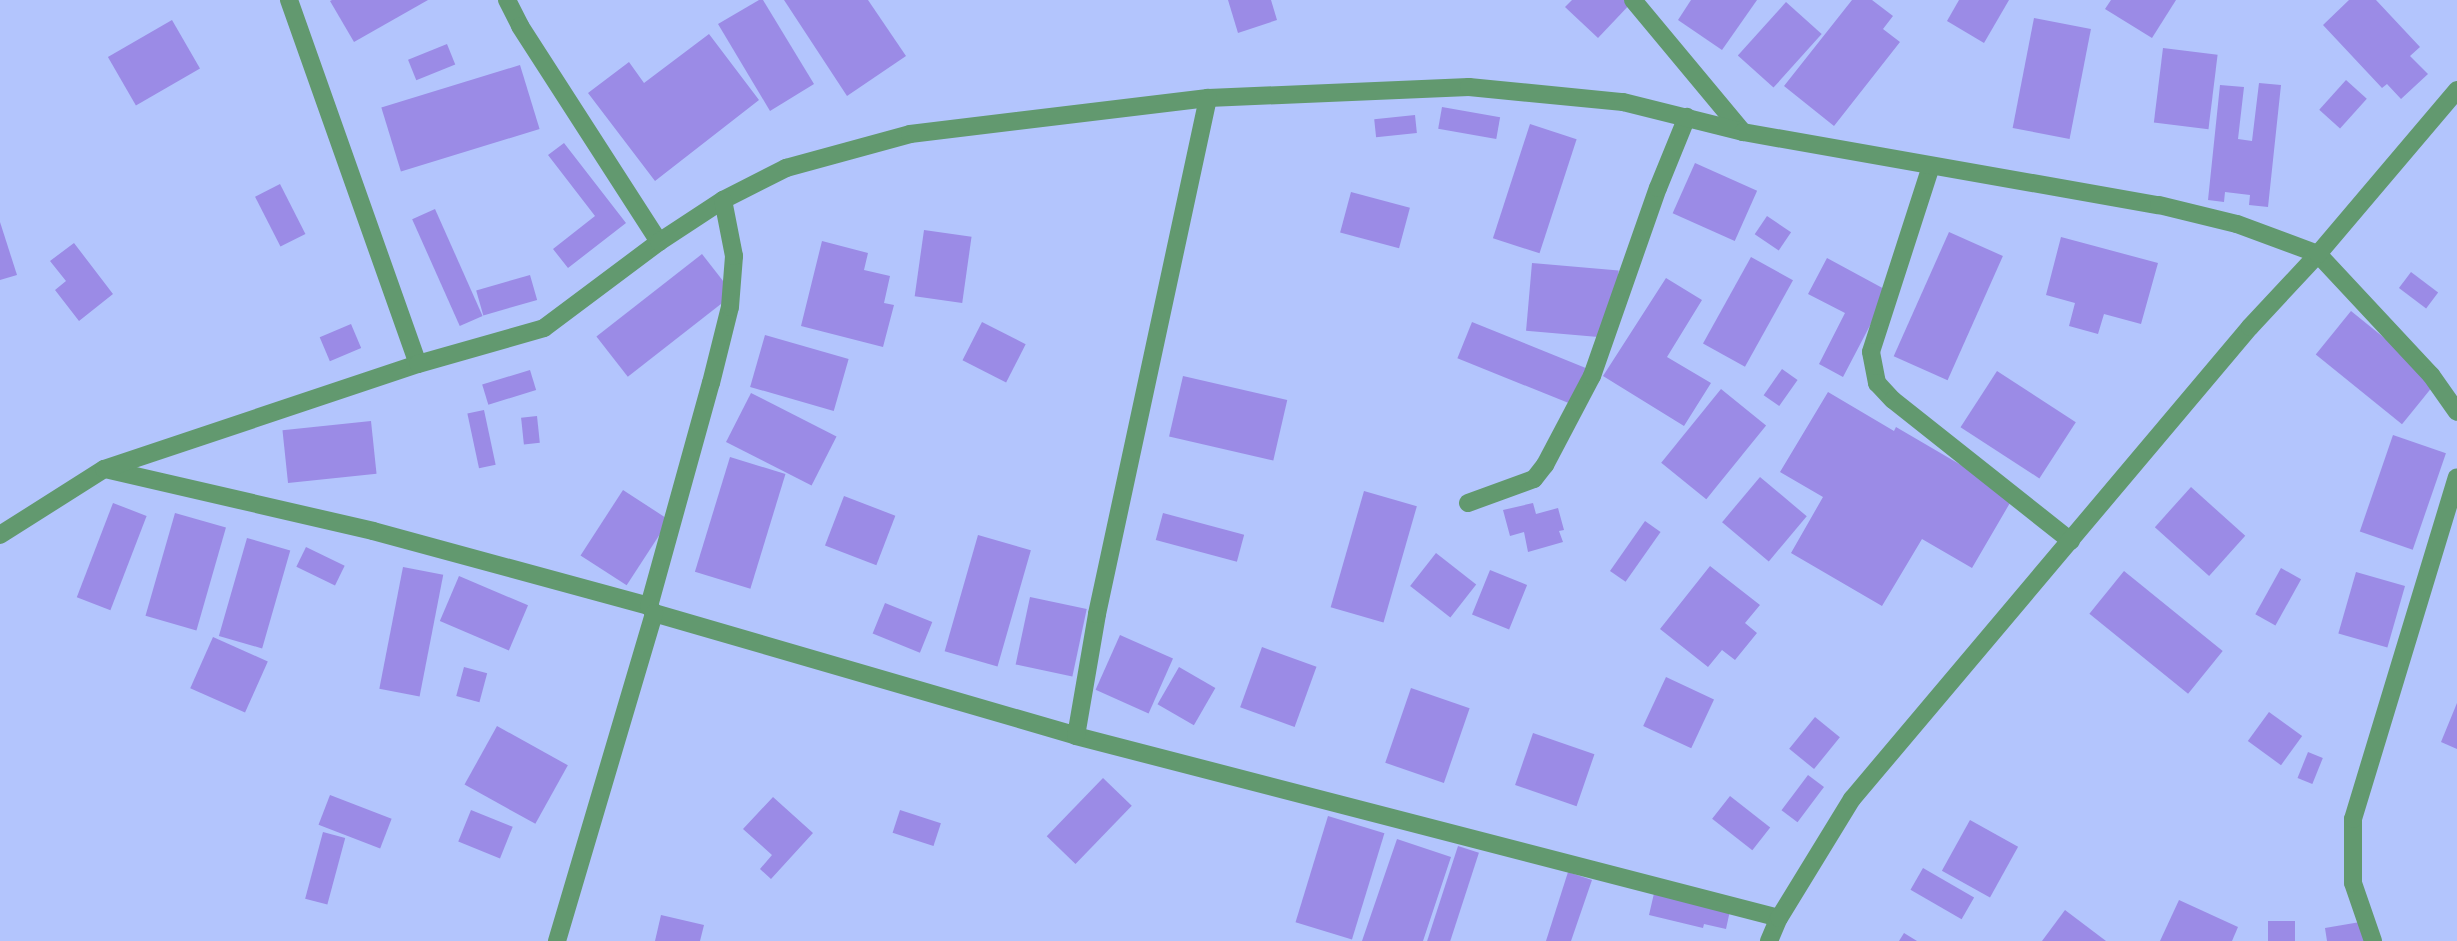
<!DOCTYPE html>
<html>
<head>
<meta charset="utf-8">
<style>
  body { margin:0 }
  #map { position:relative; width:2457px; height:941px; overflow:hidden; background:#b3c5fd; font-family:Rubik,sans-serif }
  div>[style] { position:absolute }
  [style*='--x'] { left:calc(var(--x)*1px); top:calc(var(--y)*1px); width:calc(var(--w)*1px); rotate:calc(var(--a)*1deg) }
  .building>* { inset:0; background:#9b8be6; transform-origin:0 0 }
  .street>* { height:18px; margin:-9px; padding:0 9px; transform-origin:9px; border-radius:9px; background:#62996f }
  span { translate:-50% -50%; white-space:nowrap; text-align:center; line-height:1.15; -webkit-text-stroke:4.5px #b3c5fd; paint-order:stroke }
</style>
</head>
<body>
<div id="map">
  <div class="building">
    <div style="clip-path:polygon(332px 0,428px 0,354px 42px,330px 1px)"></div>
    <div style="clip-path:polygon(759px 0,763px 0,814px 84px,770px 111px,718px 24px)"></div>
    <div style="clip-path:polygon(784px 0,868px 0,906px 56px,847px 96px)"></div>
    <div style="clip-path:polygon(1228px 0,1271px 0,1277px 20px,1238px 33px)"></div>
    <div style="clip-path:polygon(1572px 0,1634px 0,1598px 38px,1565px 7px)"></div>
    <div style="clip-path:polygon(1691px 0,1757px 0,1722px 50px,1678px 20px)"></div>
    <div style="clip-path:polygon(1852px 0,1872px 0,1893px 16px,1883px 29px,1900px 42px,1834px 126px,1784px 86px)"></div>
    <div style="clip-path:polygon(1959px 0,2009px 0,1984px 43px,1947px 21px)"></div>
    <div style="clip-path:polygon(2111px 0,2176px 0,2152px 38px,2105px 9px)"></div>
    <div style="clip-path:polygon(2349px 0,2376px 0,2420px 47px,2410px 56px,2428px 74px,2401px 99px,2387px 84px,2382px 88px,2323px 25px)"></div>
    <div style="left:1786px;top:2px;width:48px;height:72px;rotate:42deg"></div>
    <div style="left:2034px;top:18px;width:58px;height:112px;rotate:11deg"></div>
    <div style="left:172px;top:20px;width:56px;height:74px;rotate:60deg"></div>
    <div style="clip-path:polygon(709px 34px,759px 100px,655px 181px,588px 93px,629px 62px,644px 83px)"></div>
    <div style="left:447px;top:44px;width:22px;height:42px;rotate:68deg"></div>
    <div style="left:2163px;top:48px;width:55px;height:75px;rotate:7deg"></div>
    <div style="left:520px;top:65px;width:67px;height:145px;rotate:73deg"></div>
    <div style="left:2346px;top:80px;width:28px;height:40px;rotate:42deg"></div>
    <div style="clip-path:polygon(2259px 83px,2281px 85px,2268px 207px,2249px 205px,2250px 195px,2225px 192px,2224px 202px,2208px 200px,2220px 85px,2244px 87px,2238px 139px,2252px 141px)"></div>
    <div style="left:1442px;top:107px;width:59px;height:22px;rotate:10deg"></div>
    <div style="left:1415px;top:115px;width:18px;height:41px;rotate:84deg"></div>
    <div style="left:1530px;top:124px;width:49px;height:120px;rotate:18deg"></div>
    <div style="clip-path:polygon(564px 143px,626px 223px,568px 268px,553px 249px,595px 216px,548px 155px)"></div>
    <div style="left:1695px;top:163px;width:68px;height:55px;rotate:24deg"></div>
    <div style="left:280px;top:184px;width:56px;height:28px;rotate:63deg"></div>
    <div style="left:1351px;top:192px;width:61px;height:42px;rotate:15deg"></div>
    <div style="left:435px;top:209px;width:117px;height:25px;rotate:66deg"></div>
    <div style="left:1767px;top:216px;width:29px;height:22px;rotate:34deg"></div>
    <div style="clip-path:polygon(0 222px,17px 275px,0 280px)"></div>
    <div style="left:924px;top:230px;width:48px;height:67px;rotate:8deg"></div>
    <div style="left:1949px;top:232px;width:59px;height:136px;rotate:24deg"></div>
    <div style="clip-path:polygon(2061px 237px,2158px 263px,2141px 324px,2104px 314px,2098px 334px,2069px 326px,2075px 303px,2046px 295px)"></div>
    <div style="clip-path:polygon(822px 241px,868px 253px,864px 270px,890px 276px,884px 303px,894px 305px,883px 347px,801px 326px)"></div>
    <div style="clip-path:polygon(74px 243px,113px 294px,79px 321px,55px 290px,66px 281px,50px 261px)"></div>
    <div style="left:702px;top:254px;width:51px;height:134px;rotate:52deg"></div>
    <div style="left:1751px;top:257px;width:48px;height:99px;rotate:29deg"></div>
    <div style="clip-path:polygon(1827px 258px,1888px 291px,1843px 377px,1819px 364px,1845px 313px,1808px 294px)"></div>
    <div style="left:1532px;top:263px;width:87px;height:68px;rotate:5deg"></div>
    <div style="left:2411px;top:272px;width:34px;height:20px;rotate:37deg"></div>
    <div style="left:530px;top:275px;width:26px;height:56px;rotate:74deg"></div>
    <div style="clip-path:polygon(1666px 278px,1702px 300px,1667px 357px,1711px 383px,1684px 426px,1603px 376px)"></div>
    <div style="left:2351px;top:311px;width:111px;height:56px;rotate:39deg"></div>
    <div style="left:982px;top:322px;width:49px;height:43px;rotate:27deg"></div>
    <div style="left:1472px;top:322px;width:126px;height:39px;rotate:22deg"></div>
    <div style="left:351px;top:324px;width:26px;height:34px;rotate:67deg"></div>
    <div style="left:765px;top:335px;width:87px;height:54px;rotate:16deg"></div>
    <div style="left:1782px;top:369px;width:19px;height:32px;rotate:35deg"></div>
    <div style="left:530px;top:370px;width:21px;height:50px;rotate:73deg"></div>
    <div style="left:1997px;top:371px;width:94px;height:67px;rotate:33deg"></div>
    <div style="left:1183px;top:376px;width:107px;height:62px;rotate:13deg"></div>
    <div style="left:1721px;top:389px;width:58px;height:95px;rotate:39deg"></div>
    <div style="clip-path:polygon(1828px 392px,1894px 431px,1896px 427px,2014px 496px,1972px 568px,1922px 539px,1882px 606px,1791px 553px,1823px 497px,1780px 472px)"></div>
    <div style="left:751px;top:393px;width:96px;height:55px;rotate:27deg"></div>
    <div style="left:484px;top:410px;width:56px;height:17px;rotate:78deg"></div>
    <div style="left:537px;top:416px;width:27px;height:16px;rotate:84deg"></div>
    <div style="left:371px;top:421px;width:53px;height:89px;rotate:84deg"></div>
    <div style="left:2393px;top:435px;width:56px;height:102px;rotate:19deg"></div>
    <div style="left:730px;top:457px;width:58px;height:120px;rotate:17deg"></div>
    <div style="left:1760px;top:477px;width:61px;height:59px;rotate:40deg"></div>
    <div style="left:2191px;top:487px;width:73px;height:54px;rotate:42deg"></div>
    <div style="left:623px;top:490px;width:55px;height:78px;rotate:33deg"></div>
    <div style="left:1364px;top:491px;width:55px;height:121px;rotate:16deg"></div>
    <div style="left:844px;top:496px;width:55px;height:53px;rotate:21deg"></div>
    <div style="left:113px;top:503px;width:36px;height:101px;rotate:21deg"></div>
    <div style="clip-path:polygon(1533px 503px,1536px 514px,1558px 508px,1564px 530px,1559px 531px,1563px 542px,1528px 552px,1524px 532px,1510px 536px,1503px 510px)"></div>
    <div style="left:175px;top:513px;width:53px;height:107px;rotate:16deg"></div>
    <div style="left:1163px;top:513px;width:84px;height:28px;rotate:15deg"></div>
    <div style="left:1645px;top:521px;width:19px;height:61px;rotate:35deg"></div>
    <div style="left:978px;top:535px;width:55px;height:121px;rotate:16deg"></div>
    <div style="left:247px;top:538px;width:45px;height:102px;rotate:16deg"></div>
    <div style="left:306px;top:547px;width:43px;height:22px;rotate:26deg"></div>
    <div style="left:1436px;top:553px;width:51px;height:42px;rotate:38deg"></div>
    <div style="clip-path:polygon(1710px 566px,1760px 605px,1745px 623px,1757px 633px,1735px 660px,1722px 650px,1708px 667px,1660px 629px)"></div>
    <div style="left:403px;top:567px;width:41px;height:124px;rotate:11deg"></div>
    <div style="left:2281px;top:568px;width:23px;height:53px;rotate:29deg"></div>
    <div style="left:1490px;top:570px;width:40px;height:48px;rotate:22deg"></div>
    <div style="left:2124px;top:571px;width:127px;height:55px;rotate:39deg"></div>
    <div style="left:2356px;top:572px;width:51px;height:64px;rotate:16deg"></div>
    <div style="left:459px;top:576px;width:75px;height:49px;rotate:23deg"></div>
    <div style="left:1030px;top:597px;width:58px;height:69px;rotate:12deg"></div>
    <div style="left:885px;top:603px;width:51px;height:33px;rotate:22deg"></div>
    <div style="left:1120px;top:635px;width:58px;height:60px;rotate:24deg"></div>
    <div style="left:213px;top:637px;width:60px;height:56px;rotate:24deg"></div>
    <div style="left:1262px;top:647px;width:58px;height:64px;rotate:20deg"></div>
    <div style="left:464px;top:667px;width:24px;height:30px;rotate:15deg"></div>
    <div style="left:1179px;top:667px;width:42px;height:43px;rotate:30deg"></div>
    <div style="left:1666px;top:677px;width:53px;height:54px;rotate:25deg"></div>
    <div style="left:1411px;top:688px;width:62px;height:79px;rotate:19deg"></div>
    <div style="clip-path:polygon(2457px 703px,2457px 749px,2441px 742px)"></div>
    <div style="left:2269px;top:712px;width:41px;height:36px;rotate:36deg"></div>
    <div style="left:1815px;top:717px;width:32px;height:41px;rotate:39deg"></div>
    <div style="left:497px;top:726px;width:81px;height:67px;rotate:29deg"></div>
    <div style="left:1533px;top:733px;width:65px;height:55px;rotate:19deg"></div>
    <div style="left:2308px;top:752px;width:16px;height:28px;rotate:22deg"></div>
    <div style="left:1808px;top:775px;width:20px;height:44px;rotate:37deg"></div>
    <div style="left:1103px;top:778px;width:40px;height:81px;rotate:44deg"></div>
    <div style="left:330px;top:795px;width:66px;height:32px;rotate:21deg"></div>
    <div style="left:1730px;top:796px;width:51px;height:29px;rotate:38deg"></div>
    <div style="clip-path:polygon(773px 797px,813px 833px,771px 879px,760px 869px,772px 855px,743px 829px)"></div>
    <div style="left:471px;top:810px;width:45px;height:34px;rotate:22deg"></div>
    <div style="left:900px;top:810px;width:43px;height:24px;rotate:18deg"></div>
    <div style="left:1328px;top:816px;width:59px;height:111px;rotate:17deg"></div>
    <div style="left:1970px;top:820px;width:55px;height:58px;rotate:29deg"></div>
    <div style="left:323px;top:832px;width:23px;height:69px;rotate:15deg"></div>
    <div style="clip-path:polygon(1397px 839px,1451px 857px,1423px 941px,1362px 941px)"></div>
    <div style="left:1458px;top:846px;width:22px;height:100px;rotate:18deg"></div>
    <div style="left:1923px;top:868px;width:59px;height:25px;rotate:30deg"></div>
    <div style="clip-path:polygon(1568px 872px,1592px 880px,1571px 941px,1546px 941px)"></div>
    <div style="clip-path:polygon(1655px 889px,1731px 906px,1726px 929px,1704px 924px,1703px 928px,1649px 915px)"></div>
    <div style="clip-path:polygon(2179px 900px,2238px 927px,2232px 941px,2160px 941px)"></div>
    <div style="clip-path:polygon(2065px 910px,2106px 941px,2042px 941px)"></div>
    <div style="clip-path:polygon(661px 915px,704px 925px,700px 941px,655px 941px)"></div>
    <div style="left:2295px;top:921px;width:20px;height:27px;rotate:90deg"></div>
    <div style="clip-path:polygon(2366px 921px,2369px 941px,2327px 941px,2325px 928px)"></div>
    <div style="clip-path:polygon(1904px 933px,1917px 941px,1899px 941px)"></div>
  </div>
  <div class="street">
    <div style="--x:289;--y:0;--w:386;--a:70.5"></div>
    <div style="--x:507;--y:0;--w:29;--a:63"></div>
    <div style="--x:520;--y:26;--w:257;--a:57.2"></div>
    <div style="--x:1633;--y:0;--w:172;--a:50.2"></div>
    <div style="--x:1931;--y:166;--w:195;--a:107.9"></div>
    <div style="--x:1871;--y:352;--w:32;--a:79"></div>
    <div style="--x:1877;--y:383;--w:23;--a:47"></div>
    <div style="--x:1893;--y:400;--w:227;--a:38.4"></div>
    <div style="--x:105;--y:469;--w:275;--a:13"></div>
    <div style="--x:373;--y:531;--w:286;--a:15.2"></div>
    <div style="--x:649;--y:606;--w:9;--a:54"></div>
    <div style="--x:654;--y:613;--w:440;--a:16.2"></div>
    <div style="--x:1076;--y:736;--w:726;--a:14.51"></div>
    <div style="--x:1468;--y:503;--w:70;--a:-20"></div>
    <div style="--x:1534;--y:479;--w:18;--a:-52"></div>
    <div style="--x:1545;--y:465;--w:101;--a:-62.2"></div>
    <div style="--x:1592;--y:376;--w:199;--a:-70.7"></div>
    <div style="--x:1658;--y:188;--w:77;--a:-67.8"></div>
    <div style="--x:0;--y:535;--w:123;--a:-32.4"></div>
    <div style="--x:104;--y:469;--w:331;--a:-18.5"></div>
    <div style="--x:418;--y:364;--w:131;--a:-15.9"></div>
    <div style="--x:544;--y:328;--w:144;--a:-36.8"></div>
    <div style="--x:659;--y:242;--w:77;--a:-33.3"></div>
    <div style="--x:723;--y:200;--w:71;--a:-26.9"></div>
    <div style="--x:786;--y:168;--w:129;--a:-15.3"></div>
    <div style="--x:910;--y:134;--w:300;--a:-6.9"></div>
    <div style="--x:1208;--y:98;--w:261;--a:-2.4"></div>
    <div style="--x:1469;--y:87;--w:155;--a:5.6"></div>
    <div style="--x:1623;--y:102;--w:124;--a:14"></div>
    <div style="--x:1743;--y:132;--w:422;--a:10"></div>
    <div style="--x:2159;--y:205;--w:80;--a:13.7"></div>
    <div style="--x:2237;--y:224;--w:86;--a:20.3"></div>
    <div style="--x:2318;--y:254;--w:166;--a:47"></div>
    <div style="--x:2431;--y:375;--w:45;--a:54.9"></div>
    <div style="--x:649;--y:606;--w:231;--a:-74.5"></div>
    <div style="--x:711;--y:383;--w:78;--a:-76"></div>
    <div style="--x:730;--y:307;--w:51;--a:-85.5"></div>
    <div style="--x:734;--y:256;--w:57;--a:-101.1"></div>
    <div style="--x:1076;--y:736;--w:124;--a:-80.2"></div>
    <div style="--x:1097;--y:614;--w:528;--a:-77.86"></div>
    <div style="--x:557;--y:941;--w:342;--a:-73.5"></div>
    <div style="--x:1769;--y:941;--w:25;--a:-67"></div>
    <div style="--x:1779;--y:918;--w:140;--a:-58.5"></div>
    <div style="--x:1852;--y:799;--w:617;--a:-49.86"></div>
    <div style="--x:2250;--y:327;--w:100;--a:-47"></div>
    <div style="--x:2318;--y:254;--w:215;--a:-49.7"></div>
    <div style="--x:2373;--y:941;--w:61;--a:-109"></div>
    <div style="--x:2353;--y:883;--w:64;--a:-90"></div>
    <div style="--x:2353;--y:819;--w:357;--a:-73.1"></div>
  </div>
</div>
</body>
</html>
